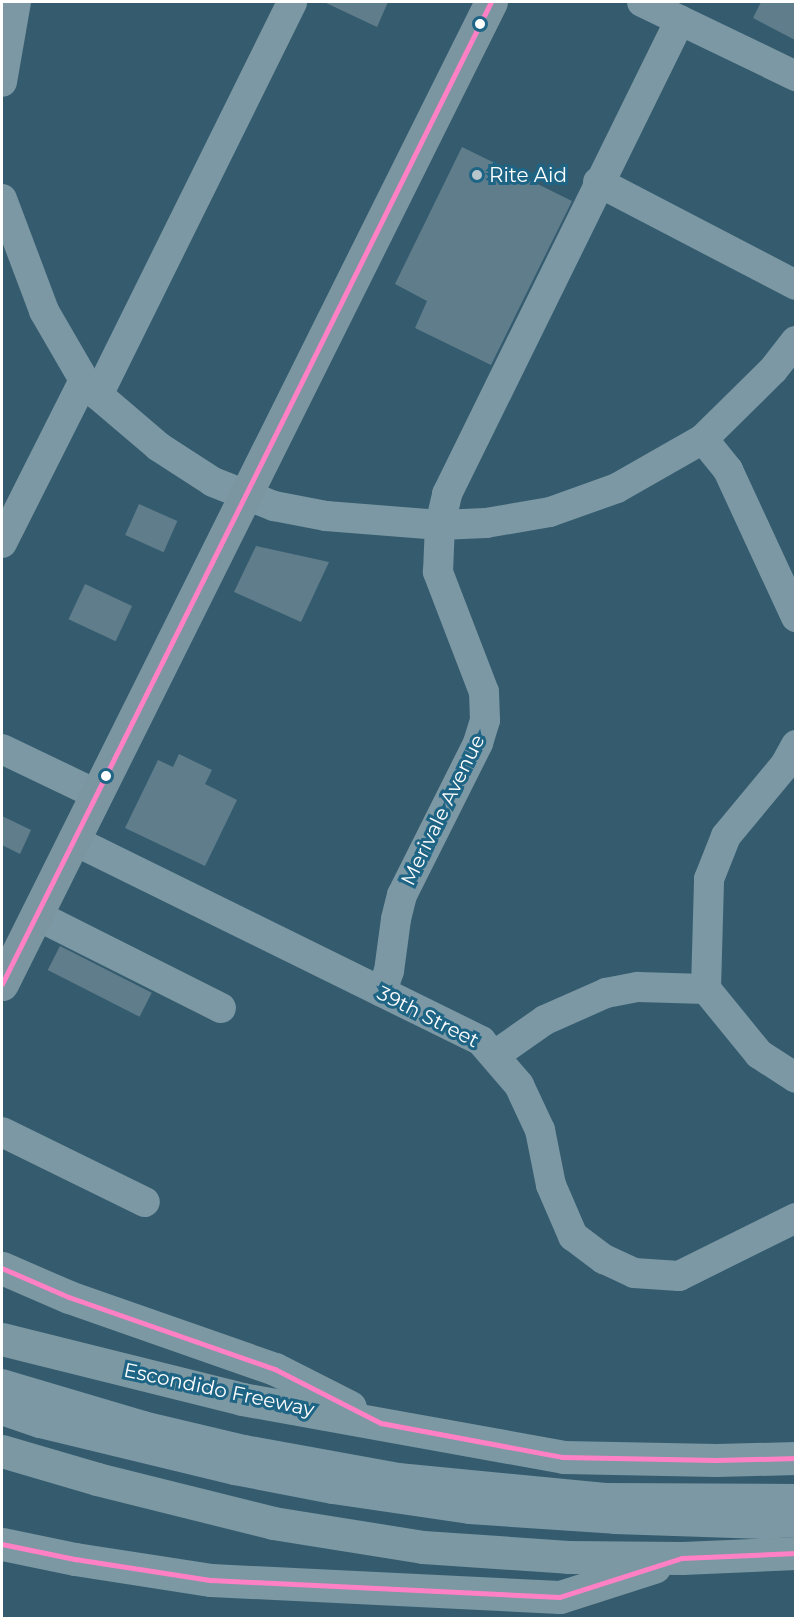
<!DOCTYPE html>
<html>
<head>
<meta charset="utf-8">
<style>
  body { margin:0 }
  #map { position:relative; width:797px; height:1620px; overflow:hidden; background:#355c6e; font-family:Montserrat,sans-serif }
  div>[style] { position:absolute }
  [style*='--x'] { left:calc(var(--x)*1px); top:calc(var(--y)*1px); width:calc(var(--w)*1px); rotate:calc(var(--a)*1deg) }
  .building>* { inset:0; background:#607d8b; transform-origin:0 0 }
  .minor>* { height:30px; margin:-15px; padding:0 15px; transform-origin:15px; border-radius:15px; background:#7c98a4 }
  .major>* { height:33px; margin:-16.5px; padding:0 16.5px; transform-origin:16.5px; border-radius:16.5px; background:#7b96a1 }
  .highway>* { height:33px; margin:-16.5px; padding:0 16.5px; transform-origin:16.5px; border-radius:16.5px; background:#7c98a3 }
  .bus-1>* { height:4.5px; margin:-2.25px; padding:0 2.25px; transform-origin:2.25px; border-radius:2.25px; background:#ff80c5 }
  .dots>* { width:16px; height:16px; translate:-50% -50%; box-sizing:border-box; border:3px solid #1e6485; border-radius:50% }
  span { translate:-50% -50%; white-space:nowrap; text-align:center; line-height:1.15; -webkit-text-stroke:6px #1e6485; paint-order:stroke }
  .poi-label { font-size:20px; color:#fff }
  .left { translate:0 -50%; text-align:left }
  .street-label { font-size:20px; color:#fff }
  .frame { position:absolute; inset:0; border:3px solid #fff; pointer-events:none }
</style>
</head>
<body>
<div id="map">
  <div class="building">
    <div style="clip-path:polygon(324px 2px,388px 2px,377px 27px)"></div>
    <div style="clip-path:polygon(761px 2px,795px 2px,795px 40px,753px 18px)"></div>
    <div style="clip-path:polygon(462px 147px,572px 201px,491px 365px,415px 328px,427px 301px,395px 284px)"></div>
    <div style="left:139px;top:504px;width:42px;height:34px;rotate:24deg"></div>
    <div style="clip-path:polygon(256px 546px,329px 562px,301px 622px,234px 592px)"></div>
    <div style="left:85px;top:584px;width:52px;height:39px;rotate:25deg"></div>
    <div style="clip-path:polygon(179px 754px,212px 770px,205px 784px,237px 800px,205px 866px,125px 828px,158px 760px,173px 767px)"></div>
    <div style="clip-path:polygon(2px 816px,31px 830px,20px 854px,2px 845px)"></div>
    <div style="left:60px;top:946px;width:103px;height:27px;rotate:27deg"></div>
  </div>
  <div class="minor">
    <div style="--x:642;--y:2;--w:171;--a:25.7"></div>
    <div style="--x:2;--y:82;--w:81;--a:-80.1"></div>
    <div style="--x:598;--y:182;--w:223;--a:27.5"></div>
    <div style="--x:2;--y:199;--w:120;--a:69.4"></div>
    <div style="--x:44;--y:311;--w:80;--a:59.9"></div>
    <div style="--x:84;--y:380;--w:21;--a:47"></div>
    <div style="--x:98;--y:395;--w:80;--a:40.4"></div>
    <div style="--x:159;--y:447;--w:64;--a:32.9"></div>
    <div style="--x:213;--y:482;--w:66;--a:21.5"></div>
    <div style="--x:274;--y:506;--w:53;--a:10.9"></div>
    <div style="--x:326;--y:516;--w:114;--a:4.5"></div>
    <div style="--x:440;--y:525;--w:46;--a:-2.5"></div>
    <div style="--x:486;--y:523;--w:65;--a:-9.8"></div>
    <div style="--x:550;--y:512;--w:71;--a:-19.7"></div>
    <div style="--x:617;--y:488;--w:99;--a:-29.7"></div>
    <div style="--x:703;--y:439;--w:98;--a:-44.6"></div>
    <div style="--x:773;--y:370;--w:37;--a:-52"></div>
    <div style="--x:98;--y:395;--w:438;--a:-63.7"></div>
    <div style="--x:703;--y:439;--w:40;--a:51"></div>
    <div style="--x:728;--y:470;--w:162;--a:65.2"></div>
    <div style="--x:2;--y:543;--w:182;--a:-63.3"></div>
    <div style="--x:2;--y:749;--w:104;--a:25.6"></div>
    <div style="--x:73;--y:840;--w:455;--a:26.2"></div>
    <div style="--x:481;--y:1041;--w:58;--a:49.2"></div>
    <div style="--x:519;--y:1085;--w:50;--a:65"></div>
    <div style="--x:540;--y:1130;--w:56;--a:78.7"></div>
    <div style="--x:551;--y:1185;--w:56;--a:66.7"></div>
    <div style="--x:573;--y:1236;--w:39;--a:37"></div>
    <div style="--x:604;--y:1259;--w:33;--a:25"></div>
    <div style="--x:634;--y:1273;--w:45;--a:3.8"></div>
    <div style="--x:679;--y:1276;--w:131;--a:-26.4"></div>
    <div style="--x:36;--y:915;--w:207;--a:26.7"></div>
    <div style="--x:706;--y:989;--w:110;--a:-88.4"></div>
    <div style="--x:709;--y:879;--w:46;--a:-68.4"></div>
    <div style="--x:726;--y:836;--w:92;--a:-50.3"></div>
    <div style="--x:785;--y:765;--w:23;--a:-61"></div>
    <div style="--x:382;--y:992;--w:22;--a:-72"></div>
    <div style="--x:389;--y:971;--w:52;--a:-82.3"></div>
    <div style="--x:396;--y:919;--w:25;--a:-76"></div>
    <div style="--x:402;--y:895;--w:170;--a:-63.4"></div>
    <div style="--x:478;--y:743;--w:24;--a:-73"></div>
    <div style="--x:485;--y:720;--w:28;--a:-92"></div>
    <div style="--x:484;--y:692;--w:129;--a:-111"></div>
    <div style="--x:438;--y:572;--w:47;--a:-87.6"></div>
    <div style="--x:440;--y:525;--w:32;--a:-77"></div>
    <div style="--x:447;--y:494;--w:528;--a:-63.82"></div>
    <div style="--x:495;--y:1055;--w:61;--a:-35"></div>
    <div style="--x:545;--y:1020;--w:67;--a:-23.9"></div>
    <div style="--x:606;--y:993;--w:33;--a:-11"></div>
    <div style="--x:638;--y:987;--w:68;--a:1.7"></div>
    <div style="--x:706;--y:989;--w:84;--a:50.8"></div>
    <div style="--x:759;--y:1054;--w:44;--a:33"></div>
    <div style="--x:2;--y:1132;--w:159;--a:26.1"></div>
    <div style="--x:2;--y:1384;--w:147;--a:16.6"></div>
    <div style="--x:143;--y:1426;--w:104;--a:13.4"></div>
    <div style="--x:244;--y:1450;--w:157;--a:10.3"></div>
    <div style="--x:398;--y:1478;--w:208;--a:5.5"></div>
    <div style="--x:605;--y:1498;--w:191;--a:0.3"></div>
    <div style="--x:2;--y:1410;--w:40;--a:18.9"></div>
    <div style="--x:40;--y:1423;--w:201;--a:13.6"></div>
    <div style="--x:235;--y:1470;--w:100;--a:11"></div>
    <div style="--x:333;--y:1489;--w:138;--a:8.3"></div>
    <div style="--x:470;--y:1509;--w:145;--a:3.9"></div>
    <div style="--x:615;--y:1519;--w:149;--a:1.9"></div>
    <div style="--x:764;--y:1524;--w:32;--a:-4"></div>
  </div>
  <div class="major">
    <div style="--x:2;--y:984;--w:1097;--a:-63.53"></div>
  </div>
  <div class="highway">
    <div style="--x:2;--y:1268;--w:73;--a:23.4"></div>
    <div style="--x:69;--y:1297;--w:218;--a:19.3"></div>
    <div style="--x:275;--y:1369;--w:84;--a:26.9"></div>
    <div style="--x:2;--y:1339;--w:247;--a:14"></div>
    <div style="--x:242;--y:1399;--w:326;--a:10.2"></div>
    <div style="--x:563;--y:1457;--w:153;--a:1.1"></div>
    <div style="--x:716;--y:1460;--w:80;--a:-1.4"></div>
    <div style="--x:2;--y:1451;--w:99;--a:16.4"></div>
    <div style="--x:97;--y:1479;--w:181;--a:14"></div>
    <div style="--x:273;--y:1523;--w:152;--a:9.1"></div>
    <div style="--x:423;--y:1547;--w:145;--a:3.9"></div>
    <div style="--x:568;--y:1557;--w:114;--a:0.5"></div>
    <div style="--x:682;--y:1558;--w:114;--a:-2.5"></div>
    <div style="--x:2;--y:1544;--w:75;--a:11.6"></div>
    <div style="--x:75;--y:1559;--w:138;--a:8.8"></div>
    <div style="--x:211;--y:1580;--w:349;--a:2.8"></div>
    <div style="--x:560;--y:1597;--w:99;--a:-17.7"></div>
  </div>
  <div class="bus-1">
    <div style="--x:2;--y:984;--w:1097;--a:-63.53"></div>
    <div style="--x:2;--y:1268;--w:73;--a:23.4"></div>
    <div style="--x:69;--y:1297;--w:218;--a:19.3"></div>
    <div style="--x:275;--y:1369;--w:119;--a:27"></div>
    <div style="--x:381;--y:1423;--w:185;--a:10.6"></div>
    <div style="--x:563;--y:1457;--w:153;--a:1.1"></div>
    <div style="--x:716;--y:1460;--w:80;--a:-1.4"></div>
    <div style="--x:2;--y:1544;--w:75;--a:11.6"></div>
    <div style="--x:75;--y:1559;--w:138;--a:8.8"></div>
    <div style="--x:211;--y:1580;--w:349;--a:2.8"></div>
    <div style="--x:560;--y:1597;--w:128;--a:-17.7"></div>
    <div style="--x:682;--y:1558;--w:114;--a:-2.5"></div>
  </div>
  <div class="dots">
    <div style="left:480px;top:24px;background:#fff"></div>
    <div style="left:477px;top:175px;background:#b8c6cc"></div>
    <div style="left:106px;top:776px;background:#fff"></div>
  </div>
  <div class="poi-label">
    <span class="left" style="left:489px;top:175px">Rite Aid</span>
  </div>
  <div class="street-label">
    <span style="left:443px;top:810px;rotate:-64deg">Merivale Avenue</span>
    <span style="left:428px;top:1017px;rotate:27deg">39th Street</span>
    <span style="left:219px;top:1390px;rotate:12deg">Escondido Freeway</span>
  </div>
  <div class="frame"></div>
</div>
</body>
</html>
